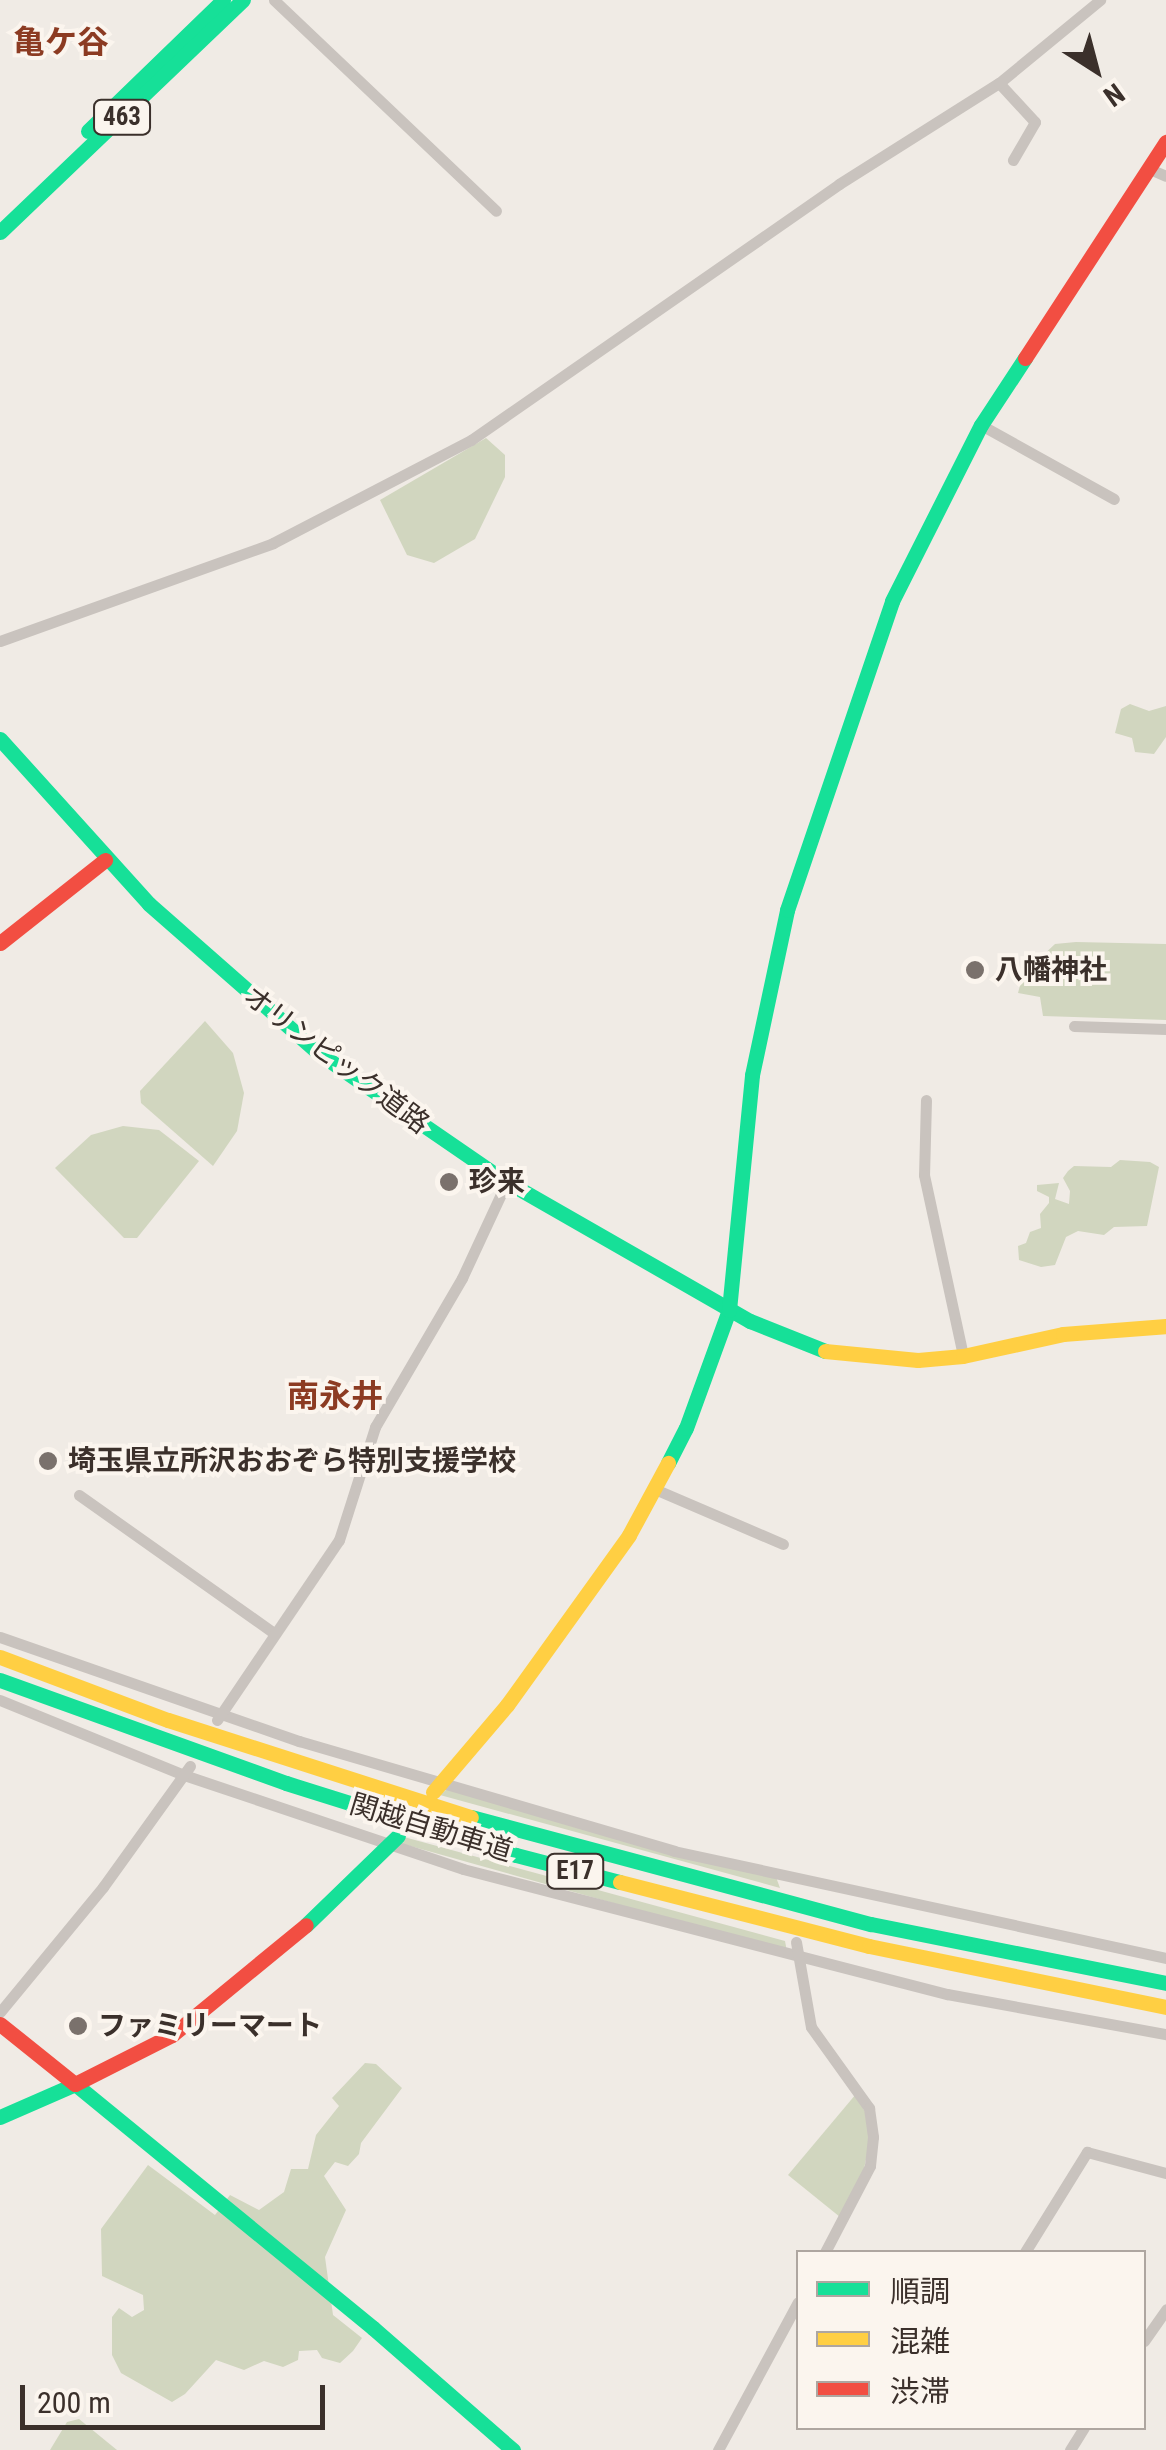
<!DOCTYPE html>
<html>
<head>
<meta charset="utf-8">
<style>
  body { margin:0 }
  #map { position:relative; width:1166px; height:2450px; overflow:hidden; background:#f0ebe5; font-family:"Roboto Condensed","Noto Sans JP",sans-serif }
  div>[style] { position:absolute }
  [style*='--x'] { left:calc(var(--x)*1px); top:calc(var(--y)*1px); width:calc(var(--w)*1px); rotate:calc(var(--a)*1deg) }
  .green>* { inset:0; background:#d1d6bf }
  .street>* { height:11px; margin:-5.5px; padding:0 5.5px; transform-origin:5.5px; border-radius:5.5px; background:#c9c3be }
  .fast>* { height:15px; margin:-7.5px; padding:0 7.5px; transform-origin:7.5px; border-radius:7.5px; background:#16e098 }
  .slow>* { height:15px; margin:-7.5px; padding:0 7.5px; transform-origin:7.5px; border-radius:7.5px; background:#ffcf43 }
  .jam>* { height:15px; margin:-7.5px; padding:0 7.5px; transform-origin:7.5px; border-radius:7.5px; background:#f24e42 }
  .dots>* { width:28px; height:28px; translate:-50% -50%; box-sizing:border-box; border:5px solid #fbf5ee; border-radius:50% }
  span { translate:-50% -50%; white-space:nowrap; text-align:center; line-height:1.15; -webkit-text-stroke:8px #fbf5ee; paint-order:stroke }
  .shield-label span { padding:2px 8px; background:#fbf5ee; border:2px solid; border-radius:8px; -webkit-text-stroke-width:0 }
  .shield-label { font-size:25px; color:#3b302b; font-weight:700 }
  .poi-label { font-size:28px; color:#3b302b; font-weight:700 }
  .left { translate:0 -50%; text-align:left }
  .street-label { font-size:28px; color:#3b302b }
  .quarter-label { font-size:32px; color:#8c3b22; font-weight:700 }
  .legend { position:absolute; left:796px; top:2250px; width:350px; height:180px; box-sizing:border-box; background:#fbf5ee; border:2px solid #aea6a0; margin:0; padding:12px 18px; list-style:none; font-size:30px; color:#3b302b }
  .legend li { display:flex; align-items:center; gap:20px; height:50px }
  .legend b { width:50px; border:2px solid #aea6a0 }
  .north { position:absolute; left:1046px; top:20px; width:100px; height:100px; -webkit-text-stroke:8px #fbf5ee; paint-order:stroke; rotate:144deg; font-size:28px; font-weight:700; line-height:40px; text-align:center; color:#3b302b }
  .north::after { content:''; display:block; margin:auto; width:35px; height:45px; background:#3b302b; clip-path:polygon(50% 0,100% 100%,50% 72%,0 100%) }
  .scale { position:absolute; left:20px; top:2385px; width:305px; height:45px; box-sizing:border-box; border:5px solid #3b302b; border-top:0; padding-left:12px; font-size:30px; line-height:35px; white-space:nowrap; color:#3b302b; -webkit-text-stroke:8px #fbf5ee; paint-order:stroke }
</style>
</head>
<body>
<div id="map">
  <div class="green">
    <div style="clip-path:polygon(486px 438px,505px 455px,505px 477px,475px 539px,434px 563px,407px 555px,380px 500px)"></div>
    <div style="clip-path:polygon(1130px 704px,1149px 711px,1166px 706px,1166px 737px,1154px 754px,1135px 752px,1132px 738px,1115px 733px,1121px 709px)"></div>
    <div style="clip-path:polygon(1076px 942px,1166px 944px,1166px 1020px,1043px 1016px,1040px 997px,1018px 993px,1023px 974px,1055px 944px)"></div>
    <div style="clip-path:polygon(205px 1021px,233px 1053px,244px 1093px,237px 1131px,213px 1166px,141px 1103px,140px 1091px)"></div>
    <div style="clip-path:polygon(123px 1126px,159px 1130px,199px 1161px,137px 1238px,124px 1238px,55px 1168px,91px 1135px)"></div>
    <div style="clip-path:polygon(1120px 1160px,1150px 1162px,1159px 1167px,1147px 1226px,1114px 1227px,1104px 1235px,1078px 1231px,1066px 1237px,1055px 1265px,1041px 1267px,1019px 1260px,1018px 1246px,1026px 1243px,1030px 1232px,1041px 1228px,1040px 1214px,1049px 1203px,1049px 1197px,1037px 1191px,1037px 1185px,1059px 1183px,1055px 1199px,1069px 1204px,1070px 1191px,1063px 1178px,1068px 1171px,1074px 1166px,1111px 1167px)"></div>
    <div style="clip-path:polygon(447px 1789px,776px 1877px,780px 1888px,440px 1795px)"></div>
    <div style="clip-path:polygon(404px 1837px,785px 1941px,787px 1952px,403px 1844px)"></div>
    <div style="clip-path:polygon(365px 2063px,376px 2064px,402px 2088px,361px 2143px,359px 2154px,348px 2166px,335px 2162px,324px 2176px,346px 2210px,325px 2257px,333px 2315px,362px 2338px,353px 2351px,340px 2363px,322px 2358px,317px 2350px,299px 2351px,298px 2360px,283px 2367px,264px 2361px,244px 2370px,216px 2360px,185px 2394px,172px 2402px,121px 2373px,112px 2355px,112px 2317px,119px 2308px,132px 2317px,144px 2310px,143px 2295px,102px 2276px,101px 2229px,148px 2165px,215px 2215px,230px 2195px,259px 2210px,284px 2192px,291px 2169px,308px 2169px,316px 2135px,339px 2106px,332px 2098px)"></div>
    <div style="clip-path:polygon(856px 2094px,865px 2112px,870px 2140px,864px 2169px,840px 2217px,788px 2175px)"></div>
    <div style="clip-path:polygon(79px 2419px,117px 2450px,50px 2450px,67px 2422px)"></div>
  </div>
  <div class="street">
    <div style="--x:274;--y:0;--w:306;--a:43.5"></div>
    <div style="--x:999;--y:83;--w:53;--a:47.3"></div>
    <div style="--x:1035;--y:122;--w:44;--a:120.1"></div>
    <div style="--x:1152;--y:170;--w:15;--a:23"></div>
    <div style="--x:981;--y:425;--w:152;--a:29.1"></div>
    <div style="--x:0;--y:641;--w:290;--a:-19.7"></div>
    <div style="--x:273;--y:543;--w:223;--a:-27.5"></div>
    <div style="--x:471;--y:440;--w:448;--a:-34.8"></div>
    <div style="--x:839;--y:184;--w:189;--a:-32.3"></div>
    <div style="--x:999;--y:83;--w:131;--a:-39.4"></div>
    <div style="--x:1074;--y:1026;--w:92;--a:1.9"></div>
    <div style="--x:926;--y:1100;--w:75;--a:91.5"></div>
    <div style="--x:924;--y:1175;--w:185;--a:77.8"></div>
    <div style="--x:657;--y:1490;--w:137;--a:23.2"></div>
    <div style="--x:79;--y:1495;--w:240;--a:35.3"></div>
    <div style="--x:0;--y:1637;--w:317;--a:19.2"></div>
    <div style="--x:299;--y:1741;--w:391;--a:16.3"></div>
    <div style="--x:674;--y:1851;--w:504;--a:12.27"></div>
    <div style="--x:0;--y:1700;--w:199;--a:22.2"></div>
    <div style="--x:184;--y:1775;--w:294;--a:18.6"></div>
    <div style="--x:463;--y:1869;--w:500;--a:14.5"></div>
    <div style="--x:947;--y:1994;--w:223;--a:10.4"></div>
    <div style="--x:217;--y:1720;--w:217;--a:-55.9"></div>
    <div style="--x:339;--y:1540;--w:119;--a:-72.3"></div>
    <div style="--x:375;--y:1427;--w:173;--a:-59.7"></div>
    <div style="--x:462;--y:1278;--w:107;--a:-65.1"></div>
    <div style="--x:796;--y:1942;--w:86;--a:80"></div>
    <div style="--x:811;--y:2027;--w:100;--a:54.4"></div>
    <div style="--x:869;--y:2108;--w:29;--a:82"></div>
    <div style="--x:873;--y:2137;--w:29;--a:96"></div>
    <div style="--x:870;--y:2166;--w:97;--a:117.6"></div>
    <div style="--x:0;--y:2012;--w:162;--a:-50.5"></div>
    <div style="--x:103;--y:1887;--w:149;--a:-54.3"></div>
    <div style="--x:1025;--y:2252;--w:118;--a:-58.2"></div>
    <div style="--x:1087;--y:2152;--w:82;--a:14.9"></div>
    <div style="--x:1144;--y:2341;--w:39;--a:-55"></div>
    <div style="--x:718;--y:2450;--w:168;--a:-61.6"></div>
    <div style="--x:1070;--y:2450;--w:26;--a:-58"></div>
  </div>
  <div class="fast">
    <div style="--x:88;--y:131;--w:188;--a:-44.1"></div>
    <div style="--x:0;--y:232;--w:336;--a:-43.7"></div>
    <div style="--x:0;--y:739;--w:222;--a:47.9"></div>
    <div style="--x:149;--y:904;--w:227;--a:41.3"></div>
    <div style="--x:320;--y:1054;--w:221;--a:34.5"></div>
    <div style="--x:502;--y:1179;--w:286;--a:29.8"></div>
    <div style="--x:750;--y:1321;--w:81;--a:21.8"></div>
    <div style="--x:668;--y:1463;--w:39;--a:-63"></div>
    <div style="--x:686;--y:1428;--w:126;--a:-70"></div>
    <div style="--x:729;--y:1310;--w:236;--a:-84.4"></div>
    <div style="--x:752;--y:1075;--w:169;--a:-78"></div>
    <div style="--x:787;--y:910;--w:326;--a:-71.2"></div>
    <div style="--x:892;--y:601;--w:197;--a:-63.2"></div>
    <div style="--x:981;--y:425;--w:80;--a:-56.7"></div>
    <div style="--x:0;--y:1680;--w:304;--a:19.8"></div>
    <div style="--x:286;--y:1783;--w:241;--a:17.4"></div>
    <div style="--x:516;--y:1855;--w:107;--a:14.6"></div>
    <div style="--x:471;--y:1817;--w:414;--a:15"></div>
    <div style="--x:871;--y:1924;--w:301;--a:11.3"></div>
    <div style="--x:306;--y:1925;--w:128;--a:-44.1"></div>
    <div style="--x:0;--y:2117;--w:82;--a:-23.7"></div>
    <div style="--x:75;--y:2084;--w:385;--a:39.3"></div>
    <div style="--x:373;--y:2328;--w:186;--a:41.1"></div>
  </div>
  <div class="slow">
    <div style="--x:825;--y:1351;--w:93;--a:5.5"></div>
    <div style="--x:918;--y:1360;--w:45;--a:-5.1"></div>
    <div style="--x:963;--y:1356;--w:102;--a:-12.4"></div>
    <div style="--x:1063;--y:1334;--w:103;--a:-4.4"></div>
    <div style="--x:0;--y:1657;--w:179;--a:20.6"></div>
    <div style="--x:168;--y:1720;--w:318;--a:17.8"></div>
    <div style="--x:433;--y:1792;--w:114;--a:-49.6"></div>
    <div style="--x:507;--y:1705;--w:209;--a:-54.3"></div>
    <div style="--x:629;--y:1535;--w:82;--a:-61.6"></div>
    <div style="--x:620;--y:1882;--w:257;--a:14.4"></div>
    <div style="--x:869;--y:1946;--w:303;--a:11.6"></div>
  </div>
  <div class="jam">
    <div style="--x:1025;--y:358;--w:258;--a:-56.9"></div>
    <div style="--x:0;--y:943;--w:134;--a:-38.3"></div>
    <div style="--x:0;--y:2024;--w:96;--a:38.7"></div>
    <div style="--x:75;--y:2084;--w:109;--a:-26.8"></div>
    <div style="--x:172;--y:2035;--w:173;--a:-39.4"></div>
  </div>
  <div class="dots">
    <div style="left:975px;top:970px;background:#7a716c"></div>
    <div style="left:449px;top:1182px;background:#7a716c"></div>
    <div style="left:48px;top:1461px;background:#7a716c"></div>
    <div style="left:78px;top:2026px;background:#7a716c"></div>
  </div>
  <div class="shield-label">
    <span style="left:122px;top:117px">463</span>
    <span style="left:575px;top:1871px">E17</span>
  </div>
  <div class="poi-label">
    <span class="left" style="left:995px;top:970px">八幡神社</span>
    <span class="left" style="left:469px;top:1182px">珍来</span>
    <span class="left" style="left:68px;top:1461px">埼玉県立所沢おおぞら特別支援学校</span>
    <span class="left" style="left:98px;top:2026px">ファミリーマート</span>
  </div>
  <div class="street-label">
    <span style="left:336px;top:1060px;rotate:37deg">オリンピック道路</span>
    <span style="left:431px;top:1828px;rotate:17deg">関越自動車道</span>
  </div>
  <div class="quarter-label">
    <span style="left:61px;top:42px">亀ケ谷</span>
    <span style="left:335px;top:1396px">南永井</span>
  </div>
  <ul class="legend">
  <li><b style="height:12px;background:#16e098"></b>順調</li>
  <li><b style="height:12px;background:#ffcf43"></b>混雑</li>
  <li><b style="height:12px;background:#f24e42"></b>渋滞</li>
  </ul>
  <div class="north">N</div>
  <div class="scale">200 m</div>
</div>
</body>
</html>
